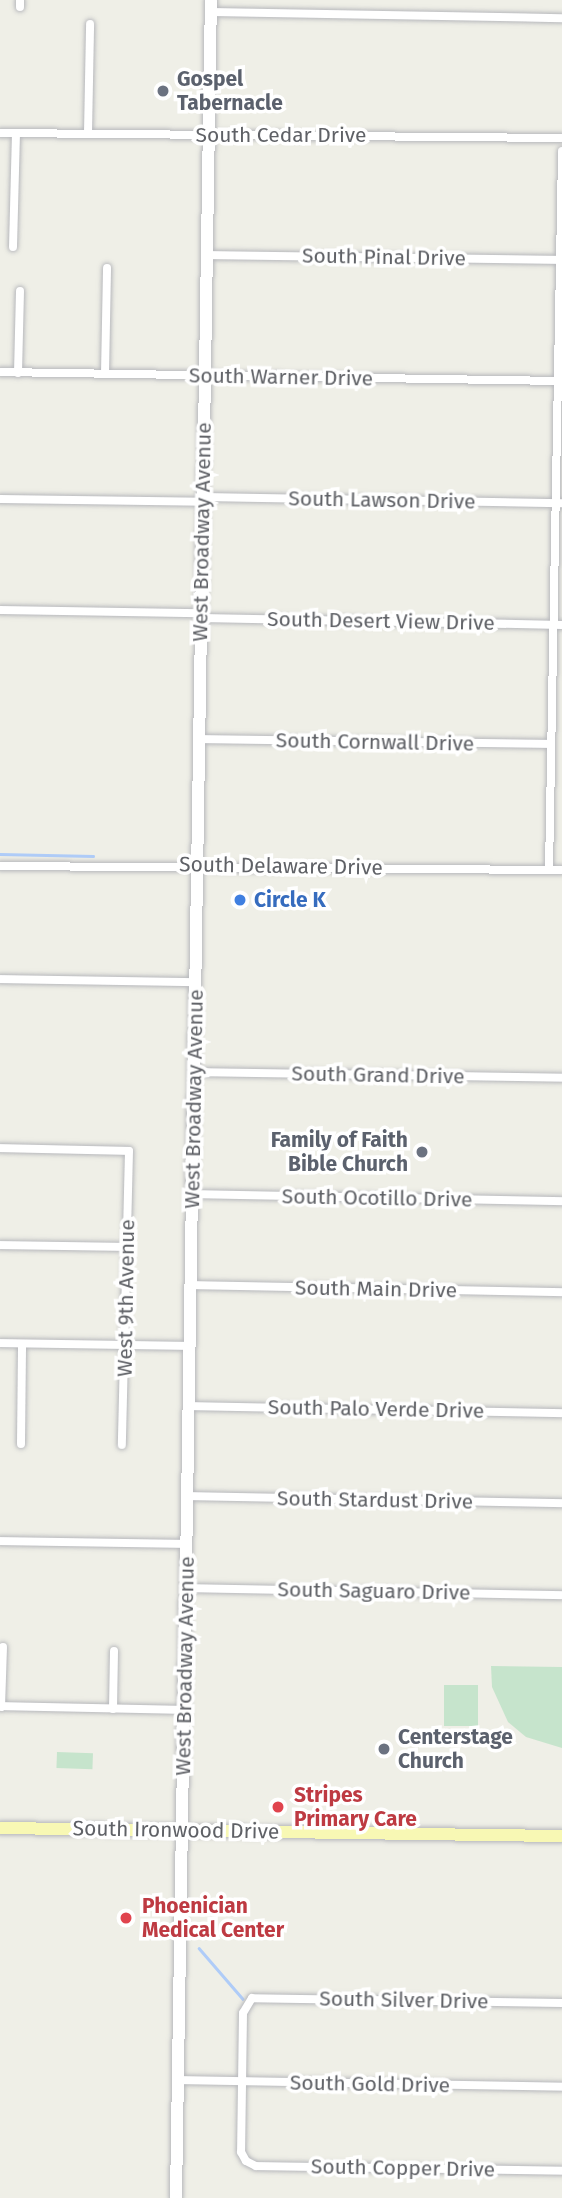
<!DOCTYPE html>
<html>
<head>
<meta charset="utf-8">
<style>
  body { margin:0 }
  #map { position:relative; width:562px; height:2198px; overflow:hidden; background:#efefe7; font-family:"Fira Sans",sans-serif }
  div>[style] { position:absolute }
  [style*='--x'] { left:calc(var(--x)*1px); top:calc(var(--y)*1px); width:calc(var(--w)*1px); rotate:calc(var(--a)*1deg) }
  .green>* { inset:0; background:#c6e4cc; transform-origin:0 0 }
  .stream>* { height:2.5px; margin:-1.25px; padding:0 1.25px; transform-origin:1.25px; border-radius:1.25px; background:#afccf8 }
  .roads { filter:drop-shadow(0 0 2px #b7b8bc) drop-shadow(0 0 2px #b7b8bc) }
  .street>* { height:8px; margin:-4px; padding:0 4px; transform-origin:4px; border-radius:4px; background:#fff }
  .secondary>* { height:12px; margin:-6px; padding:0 6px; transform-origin:6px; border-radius:6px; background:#fff }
  .primary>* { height:12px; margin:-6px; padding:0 6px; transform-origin:6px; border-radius:6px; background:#f8f8b4 }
  .dots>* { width:19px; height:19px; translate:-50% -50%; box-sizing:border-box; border:4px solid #fff; border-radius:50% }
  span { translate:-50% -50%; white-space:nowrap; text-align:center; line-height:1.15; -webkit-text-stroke:7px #fff; paint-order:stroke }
  .worship-label { font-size:21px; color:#5b616d; font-weight:700 }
  .left { translate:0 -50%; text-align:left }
  .right { translate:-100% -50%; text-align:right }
  .street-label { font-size:21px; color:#5f6166 }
  .shop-label { font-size:21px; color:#366cbe; font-weight:700 }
  .health-label { font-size:21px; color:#be3a42; font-weight:700 }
</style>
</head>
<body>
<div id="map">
  <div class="green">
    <div style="clip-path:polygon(491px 1666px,562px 1667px,562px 1748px,526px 1737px,508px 1722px,492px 1687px)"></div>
    <div style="left:444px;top:1685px;width:34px;height:41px"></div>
    <div style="left:57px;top:1752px;width:36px;height:16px;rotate:2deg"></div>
  </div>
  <div class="stream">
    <div style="--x:0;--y:854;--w:93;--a:1.2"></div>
    <div style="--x:199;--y:1948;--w:67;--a:49.2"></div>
  </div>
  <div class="roads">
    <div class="street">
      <div style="--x:20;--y:7;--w:7;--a:-90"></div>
      <div style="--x:211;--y:12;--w:351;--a:1"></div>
      <div style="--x:0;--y:133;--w:562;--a:0.51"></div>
      <div style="--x:88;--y:133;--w:109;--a:-88.9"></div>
      <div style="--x:13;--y:247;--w:114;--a:-88.5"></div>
      <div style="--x:207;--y:255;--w:355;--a:0.8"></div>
      <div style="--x:0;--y:372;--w:562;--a:0.92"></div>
      <div style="--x:18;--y:373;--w:82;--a:-88.6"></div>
      <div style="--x:105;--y:374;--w:106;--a:-88.9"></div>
      <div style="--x:203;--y:497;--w:359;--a:1"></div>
      <div style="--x:0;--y:499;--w:203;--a:0.8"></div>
      <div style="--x:0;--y:610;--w:201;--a:0.9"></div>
      <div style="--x:201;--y:618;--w:361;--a:1.1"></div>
      <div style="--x:199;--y:739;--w:352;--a:0.8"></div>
      <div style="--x:0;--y:866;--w:562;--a:0.41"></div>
      <div style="--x:549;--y:870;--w:719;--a:-88.96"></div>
      <div style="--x:0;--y:979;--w:195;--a:0.9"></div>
      <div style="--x:194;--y:1072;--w:368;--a:0.9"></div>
      <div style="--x:0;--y:1148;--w:129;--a:1.3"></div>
      <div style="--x:129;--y:1151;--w:294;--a:91.4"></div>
      <div style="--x:192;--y:1194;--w:370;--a:1.1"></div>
      <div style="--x:0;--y:1245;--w:127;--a:0.9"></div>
      <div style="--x:191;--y:1285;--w:371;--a:1.1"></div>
      <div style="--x:0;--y:1343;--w:190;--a:0.9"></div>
      <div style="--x:189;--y:1406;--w:373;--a:1.1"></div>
      <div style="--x:21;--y:1444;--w:100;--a:-89.4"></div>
      <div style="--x:188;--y:1496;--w:374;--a:1.1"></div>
      <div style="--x:0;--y:1541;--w:187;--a:0.9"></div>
      <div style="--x:186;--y:1588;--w:376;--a:1.1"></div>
      <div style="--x:0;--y:1706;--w:184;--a:1.2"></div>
      <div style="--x:1;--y:1707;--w:60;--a:-88.1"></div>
      <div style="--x:113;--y:1709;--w:58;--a:-89"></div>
      <div style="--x:562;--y:2003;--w:310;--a:-179.1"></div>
      <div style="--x:252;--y:1998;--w:17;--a:121"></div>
      <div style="--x:243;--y:2013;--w:139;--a:90.8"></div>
      <div style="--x:241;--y:2152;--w:10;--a:61"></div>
      <div style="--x:246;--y:2161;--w:11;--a:27"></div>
      <div style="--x:256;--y:2166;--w:306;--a:0.9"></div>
      <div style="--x:179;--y:2080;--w:383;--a:1"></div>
    </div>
    <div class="secondary">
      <div style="--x:176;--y:2198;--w:2198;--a:-89.09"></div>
    </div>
    <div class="primary">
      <div style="--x:0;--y:1828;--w:562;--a:0.82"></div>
    </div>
  </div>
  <div class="dots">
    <div style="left:163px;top:91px;background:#6b7280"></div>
    <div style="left:240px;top:900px;background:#3f7fe0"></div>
    <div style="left:422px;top:1152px;background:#6b7280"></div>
    <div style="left:384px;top:1749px;background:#6b7280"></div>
    <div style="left:278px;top:1807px;background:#e0444e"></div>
    <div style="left:126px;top:1918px;background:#e0444e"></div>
  </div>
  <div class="worship-label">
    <span class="left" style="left:177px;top:91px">Gospel<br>Tabernacle</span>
    <span class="right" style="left:408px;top:1152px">Family of Faith<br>Bible Church</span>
    <span class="left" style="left:398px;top:1749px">Centerstage<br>Church</span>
  </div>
  <div class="street-label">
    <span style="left:281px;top:135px">South Cedar Drive</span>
    <span style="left:384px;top:257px;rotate:1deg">South Pinal Drive</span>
    <span style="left:281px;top:377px;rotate:1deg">South Warner Drive</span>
    <span style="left:382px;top:500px;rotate:1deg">South Lawson Drive</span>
    <span style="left:202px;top:532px;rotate:-89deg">West Broadway Avenue</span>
    <span style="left:381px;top:621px;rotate:1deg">South Desert View Drive</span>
    <span style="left:375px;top:742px;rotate:1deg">South Cornwall Drive</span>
    <span style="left:281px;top:866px;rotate:1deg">South Delaware Drive</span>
    <span style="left:378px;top:1075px;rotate:1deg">South Grand Drive</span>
    <span style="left:194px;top:1099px;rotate:-89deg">West Broadway Avenue</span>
    <span style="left:377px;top:1198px;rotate:1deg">South Ocotillo Drive</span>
    <span style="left:376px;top:1289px;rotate:1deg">South Main Drive</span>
    <span style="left:126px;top:1298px;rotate:-89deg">West 9th Avenue</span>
    <span style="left:376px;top:1409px;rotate:1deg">South Palo Verde Drive</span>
    <span style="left:375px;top:1500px;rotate:1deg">South Stardust Drive</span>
    <span style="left:374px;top:1591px;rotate:1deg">South Saguaro Drive</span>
    <span style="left:185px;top:1666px;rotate:-89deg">West Broadway Avenue</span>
    <span style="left:176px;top:1830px;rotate:1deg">South Ironwood Drive</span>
    <span style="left:404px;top:2000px;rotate:1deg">South Silver Drive</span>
    <span style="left:370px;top:2084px;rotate:1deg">South Gold Drive</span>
    <span style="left:403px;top:2168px;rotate:1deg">South Copper Drive</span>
  </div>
  <div class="shop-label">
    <span class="left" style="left:254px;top:900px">Circle K</span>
  </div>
  <div class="health-label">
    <span class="left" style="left:294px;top:1807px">Stripes<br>Primary Care</span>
    <span class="left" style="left:142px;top:1918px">Phoenician<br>Medical Center</span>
  </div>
</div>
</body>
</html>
